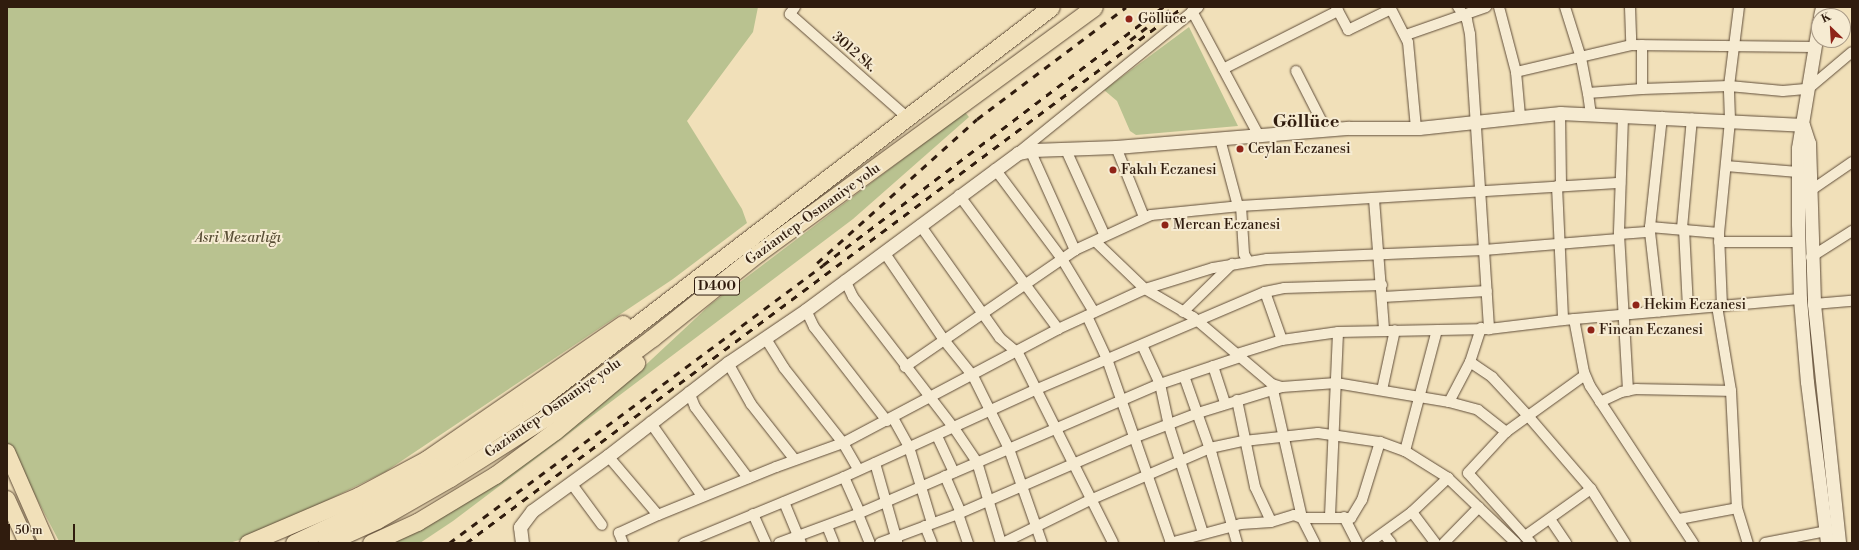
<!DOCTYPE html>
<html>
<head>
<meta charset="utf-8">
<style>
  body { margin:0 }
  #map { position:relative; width:1859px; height:550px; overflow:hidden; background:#f1e0b9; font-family:"Libre Bodoni",serif }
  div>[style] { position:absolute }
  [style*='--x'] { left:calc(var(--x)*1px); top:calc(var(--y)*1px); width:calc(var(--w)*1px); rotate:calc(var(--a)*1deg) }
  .green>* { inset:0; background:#b9c290 }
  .roads { filter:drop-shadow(0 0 1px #604d39) drop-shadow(0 0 1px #604d39) }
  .minor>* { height:10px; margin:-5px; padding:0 5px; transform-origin:5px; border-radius:5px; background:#f6ebd2 }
  .tertiary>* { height:13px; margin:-6.5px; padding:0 6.5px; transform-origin:6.5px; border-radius:6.5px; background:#f6ebd2 }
  .primary>* { height:16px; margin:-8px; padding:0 8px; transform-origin:8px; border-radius:8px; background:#f1e0b9 }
  .trunk>* { height:17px; margin:-8.5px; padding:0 8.5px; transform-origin:8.5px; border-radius:8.5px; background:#f1e0b9 }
  .rail>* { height:2.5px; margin-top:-1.25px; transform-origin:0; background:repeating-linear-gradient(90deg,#301c0e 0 7px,transparent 0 14px) }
  .dots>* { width:11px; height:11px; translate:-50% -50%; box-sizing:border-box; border:2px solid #f6ebd2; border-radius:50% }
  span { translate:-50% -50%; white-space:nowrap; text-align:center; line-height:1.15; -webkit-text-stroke:4px #f6ebd2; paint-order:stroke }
  .shield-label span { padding:1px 3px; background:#f6ebd2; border:1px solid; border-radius:3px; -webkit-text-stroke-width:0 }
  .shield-label { font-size:13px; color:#301c0e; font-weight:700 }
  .poi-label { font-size:14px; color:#301c0e }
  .left { translate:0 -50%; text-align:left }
  .street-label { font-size:14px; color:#301c0e }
  .park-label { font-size:14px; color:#594e35; font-style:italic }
  .district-label { font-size:18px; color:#301c0e; font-weight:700 }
  .frame { position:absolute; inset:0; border:8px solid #301c0e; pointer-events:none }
  .north { position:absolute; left:1811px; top:8px; width:40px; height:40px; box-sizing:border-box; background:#f6ebd2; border:1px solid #a79884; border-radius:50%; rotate:335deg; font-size:11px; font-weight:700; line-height:16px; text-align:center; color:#301c0e }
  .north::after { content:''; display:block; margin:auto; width:14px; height:18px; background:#8f2418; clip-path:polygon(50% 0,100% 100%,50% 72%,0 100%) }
  .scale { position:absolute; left:8px; top:524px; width:67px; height:18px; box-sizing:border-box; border:2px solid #301c0e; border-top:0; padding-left:5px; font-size:12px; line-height:14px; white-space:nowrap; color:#301c0e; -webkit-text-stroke:3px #f6ebd2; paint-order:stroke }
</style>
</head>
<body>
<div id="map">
  <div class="green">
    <div style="clip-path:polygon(7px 7px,758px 7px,753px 32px,687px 121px,742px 209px,747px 223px,673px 279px,385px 472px,257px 535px,229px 543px,60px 543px,7px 442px)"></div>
    <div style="clip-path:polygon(1189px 27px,1238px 126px,1136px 135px,1130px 131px,1117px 101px,1104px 90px)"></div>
    <div style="clip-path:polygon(965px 112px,969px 117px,853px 219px,453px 521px,420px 543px,387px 543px,547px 446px,622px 387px,711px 304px)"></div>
  </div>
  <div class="roads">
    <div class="minor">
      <div style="--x:795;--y:7;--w:9;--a:126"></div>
      <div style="--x:790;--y:14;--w:156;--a:41.4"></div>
      <div style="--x:1336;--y:7;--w:26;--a:62"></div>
      <div style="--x:1348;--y:30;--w:48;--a:-26"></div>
      <div style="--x:1391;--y:9;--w:37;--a:63"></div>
      <div style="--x:1408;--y:42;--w:86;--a:84.7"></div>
      <div style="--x:1458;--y:7;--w:16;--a:55"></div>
      <div style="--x:1467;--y:20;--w:14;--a:78"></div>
      <div style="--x:1470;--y:34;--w:296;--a:86.3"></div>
      <div style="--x:1499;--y:7;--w:67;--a:75.3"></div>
      <div style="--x:1516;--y:72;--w:44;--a:84.8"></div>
      <div style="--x:1565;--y:7;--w:53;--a:72.6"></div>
      <div style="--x:1581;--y:58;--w:36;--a:79"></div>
      <div style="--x:1630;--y:7;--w:38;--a:88"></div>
      <div style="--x:1631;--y:45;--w:183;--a:0.6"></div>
      <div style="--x:1192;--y:11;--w:142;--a:61.8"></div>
      <div style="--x:1406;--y:35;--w:85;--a:-19.3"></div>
      <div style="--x:1223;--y:69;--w:129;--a:-26.8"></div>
      <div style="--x:1296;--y:71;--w:66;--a:63"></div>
      <div style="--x:1516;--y:72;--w:118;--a:-13.2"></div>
      <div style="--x:1642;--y:89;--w:87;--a:-2"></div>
      <div style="--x:1729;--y:86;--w:54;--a:5.3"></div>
      <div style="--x:1783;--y:91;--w:25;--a:-5"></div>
      <div style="--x:1808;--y:89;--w:57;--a:-40.1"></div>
      <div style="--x:1560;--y:113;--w:73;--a:89.2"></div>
      <div style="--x:1591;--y:115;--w:22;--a:-98"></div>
      <div style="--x:1588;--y:93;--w:54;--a:-4.2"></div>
      <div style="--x:1642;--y:89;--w:44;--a:-90"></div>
      <div style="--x:1623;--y:117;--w:117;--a:92"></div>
      <div style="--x:1619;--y:234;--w:157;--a:86.7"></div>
      <div style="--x:1220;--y:139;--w:69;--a:75"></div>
      <div style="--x:1116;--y:147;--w:75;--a:68.2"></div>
      <div style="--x:1030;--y:150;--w:110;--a:65.8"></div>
      <div style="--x:1066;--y:150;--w:94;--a:65.6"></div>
      <div style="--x:1018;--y:153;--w:232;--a:-39"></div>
      <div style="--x:1726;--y:166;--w:72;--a:4.8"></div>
      <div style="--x:995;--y:169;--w:112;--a:53.3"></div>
      <div style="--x:1062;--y:259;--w:62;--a:58.9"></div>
      <div style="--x:1557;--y:186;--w:134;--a:87.4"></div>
      <div style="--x:1810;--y:191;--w:51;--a:-34.6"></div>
      <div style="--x:959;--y:195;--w:167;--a:53.5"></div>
      <div style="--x:1374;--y:199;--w:130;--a:85.6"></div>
      <div style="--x:1241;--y:206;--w:48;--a:86.4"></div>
      <div style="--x:1244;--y:254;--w:8;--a:60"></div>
      <div style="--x:920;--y:225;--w:138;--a:54.7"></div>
      <div style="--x:1000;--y:338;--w:23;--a:40"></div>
      <div style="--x:1018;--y:353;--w:212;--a:63.4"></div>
      <div style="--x:1650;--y:227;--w:111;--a:-83.8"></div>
      <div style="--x:1682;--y:228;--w:110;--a:-84.8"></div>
      <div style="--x:1684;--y:229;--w:80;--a:87.1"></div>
      <div style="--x:1650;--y:232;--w:80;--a:83.5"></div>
      <div style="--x:1619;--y:234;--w:31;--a:-4"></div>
      <div style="--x:1650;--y:232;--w:5;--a:-90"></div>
      <div style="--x:1650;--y:227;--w:69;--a:5"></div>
      <div style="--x:1096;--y:242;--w:68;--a:43.8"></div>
      <div style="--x:1145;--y:289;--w:56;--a:30.3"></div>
      <div style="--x:1193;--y:317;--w:104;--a:40.3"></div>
      <div style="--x:1272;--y:384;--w:10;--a:17"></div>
      <div style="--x:1282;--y:387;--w:54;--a:-4.2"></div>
      <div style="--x:1336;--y:383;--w:115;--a:9.5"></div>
      <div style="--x:1449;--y:402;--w:30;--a:15"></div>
      <div style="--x:1478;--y:410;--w:36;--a:38"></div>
      <div style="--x:1719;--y:242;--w:80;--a:0"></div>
      <div style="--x:884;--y:252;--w:107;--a:55.7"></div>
      <div style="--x:944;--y:340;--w:46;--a:51.1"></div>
      <div style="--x:973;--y:376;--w:81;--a:63.7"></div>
      <div style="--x:1009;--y:449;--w:100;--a:70.7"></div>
      <div style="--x:1811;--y:257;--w:49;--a:-32.4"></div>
      <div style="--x:845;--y:280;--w:19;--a:65"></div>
      <div style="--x:853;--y:297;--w:165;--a:52.4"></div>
      <div style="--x:954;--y:428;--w:41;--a:55.9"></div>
      <div style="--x:977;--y:462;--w:84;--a:73.5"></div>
      <div style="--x:1383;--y:297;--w:104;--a:-3.3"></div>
      <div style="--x:1814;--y:304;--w:38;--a:-5"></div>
      <div style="--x:1717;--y:306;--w:86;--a:80.6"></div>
      <div style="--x:1731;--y:391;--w:117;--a:87.1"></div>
      <div style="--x:1737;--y:508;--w:37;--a:73"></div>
      <div style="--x:1722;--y:306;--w:73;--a:-92.4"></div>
      <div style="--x:1719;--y:233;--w:114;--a:-84.4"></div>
      <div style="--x:1730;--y:120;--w:34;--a:-92"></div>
      <div style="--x:1729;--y:86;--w:80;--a:-82.8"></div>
      <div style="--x:806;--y:310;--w:19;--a:65"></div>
      <div style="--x:814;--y:327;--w:119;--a:52.2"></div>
      <div style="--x:1183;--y:312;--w:69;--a:-44.4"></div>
      <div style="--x:1087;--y:316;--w:47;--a:65.1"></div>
      <div style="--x:1107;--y:359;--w:195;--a:70.8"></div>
      <div style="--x:1574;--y:319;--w:54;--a:79.3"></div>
      <div style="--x:1584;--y:372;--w:15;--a:67"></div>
      <div style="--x:1590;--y:386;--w:188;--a:56.7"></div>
      <div style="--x:766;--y:339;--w:34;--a:58"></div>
      <div style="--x:784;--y:368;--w:95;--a:51.8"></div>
      <div style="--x:843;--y:443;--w:30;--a:60"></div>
      <div style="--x:1282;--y:340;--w:51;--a:-109.5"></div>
      <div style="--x:1265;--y:292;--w:19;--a:-12"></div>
      <div style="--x:1284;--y:288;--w:98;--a:-1.8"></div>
      <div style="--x:1142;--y:345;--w:43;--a:65.2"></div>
      <div style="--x:1160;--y:384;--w:43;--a:77.9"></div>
      <div style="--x:1169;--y:426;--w:112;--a:72.4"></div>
      <div style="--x:1237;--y:354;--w:47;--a:-17.3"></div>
      <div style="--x:1282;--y:340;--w:57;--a:-8.1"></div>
      <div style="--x:1338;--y:332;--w:151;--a:-1.1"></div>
      <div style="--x:1489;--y:329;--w:75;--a:-6.9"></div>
      <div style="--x:1563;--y:320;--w:238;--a:-5.1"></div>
      <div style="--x:1470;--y:362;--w:27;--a:34"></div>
      <div style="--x:1492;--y:377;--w:54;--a:47.2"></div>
      <div style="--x:1529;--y:417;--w:95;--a:49.3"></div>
      <div style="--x:1591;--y:489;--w:64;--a:57.8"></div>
      <div style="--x:728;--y:363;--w:47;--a:60.7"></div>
      <div style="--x:751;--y:404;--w:71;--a:51.8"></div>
      <div style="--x:1213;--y:366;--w:40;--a:72"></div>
      <div style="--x:905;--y:367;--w:206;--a:-34.5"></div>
      <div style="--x:1075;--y:250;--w:84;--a:-24.7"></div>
      <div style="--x:1151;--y:215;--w:90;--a:-5.7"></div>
      <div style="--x:1241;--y:206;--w:380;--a:-3.5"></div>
      <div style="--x:1184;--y:376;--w:84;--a:70.5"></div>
      <div style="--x:1212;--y:455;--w:91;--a:74.1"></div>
      <div style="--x:1273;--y:390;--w:131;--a:77.2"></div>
      <div style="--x:1302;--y:518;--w:49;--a:0"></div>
      <div style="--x:1351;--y:518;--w:21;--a:-59"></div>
      <div style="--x:1362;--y:500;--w:61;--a:-72.8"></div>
      <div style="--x:1382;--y:390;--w:61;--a:-77.8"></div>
      <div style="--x:689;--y:392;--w:16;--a:68"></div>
      <div style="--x:695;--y:407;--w:89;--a:53.3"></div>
      <div style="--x:1237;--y:400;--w:89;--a:78.3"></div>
      <div style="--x:1255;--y:487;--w:38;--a:65"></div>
      <div style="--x:1449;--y:402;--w:45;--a:-62.3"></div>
      <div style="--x:1470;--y:362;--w:36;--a:-72"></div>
      <div style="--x:1600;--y:402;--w:23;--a:-25"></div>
      <div style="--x:1621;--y:392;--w:16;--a:-11"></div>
      <div style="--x:1637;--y:389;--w:94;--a:1.2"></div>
      <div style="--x:893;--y:418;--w:33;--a:61"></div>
      <div style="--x:909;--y:447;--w:79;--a:73.2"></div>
      <div style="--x:650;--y:422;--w:90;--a:54.9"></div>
      <div style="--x:937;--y:436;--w:40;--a:65"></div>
      <div style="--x:1405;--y:451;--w:125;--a:-75.2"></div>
      <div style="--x:608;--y:456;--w:77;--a:49.7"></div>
      <div style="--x:875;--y:463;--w:81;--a:74.2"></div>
      <div style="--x:945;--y:476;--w:40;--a:66.6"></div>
      <div style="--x:844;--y:477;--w:39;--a:66"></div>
      <div style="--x:571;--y:483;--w:52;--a:53.6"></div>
      <div style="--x:784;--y:502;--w:44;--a:67.5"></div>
      <div style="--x:1412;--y:512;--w:39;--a:53"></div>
      <div style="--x:753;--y:514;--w:32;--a:66"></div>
      <div style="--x:858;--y:514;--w:31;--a:68"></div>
      <div style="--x:958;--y:514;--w:31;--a:71"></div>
      <div style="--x:1330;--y:516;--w:184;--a:-87.5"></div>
      <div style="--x:1344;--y:517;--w:29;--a:63"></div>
      <div style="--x:1550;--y:519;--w:29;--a:56"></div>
      <div style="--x:1679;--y:519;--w:59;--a:-10.7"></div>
      <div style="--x:827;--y:526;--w:18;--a:68"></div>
      <div style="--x:925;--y:526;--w:18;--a:68"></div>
      <div style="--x:1384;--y:534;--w:11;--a:52"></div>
      <div style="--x:1525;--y:536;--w:81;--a:-35.5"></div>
      <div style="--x:623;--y:543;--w:11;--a:-112"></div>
      <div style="--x:619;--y:533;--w:43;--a:-24.8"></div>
      <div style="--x:658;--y:515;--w:127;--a:-22.1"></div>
      <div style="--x:776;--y:467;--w:71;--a:-19.7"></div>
      <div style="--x:843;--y:443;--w:243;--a:-27.9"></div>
      <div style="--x:1058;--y:329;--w:96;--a:-24.7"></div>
      <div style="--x:1145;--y:289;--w:71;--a:-17.2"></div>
      <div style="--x:1213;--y:268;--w:55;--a:-9.5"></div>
      <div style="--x:1267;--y:259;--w:217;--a:-2.4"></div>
      <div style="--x:1484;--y:250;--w:135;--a:-4.7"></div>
      <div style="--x:684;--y:543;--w:173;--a:-22.4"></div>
      <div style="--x:844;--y:477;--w:210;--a:-24.5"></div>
      <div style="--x:1035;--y:390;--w:250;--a:-23.1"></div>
      <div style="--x:779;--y:543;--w:86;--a:-20.3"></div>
      <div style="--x:860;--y:513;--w:327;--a:-23.3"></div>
      <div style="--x:1160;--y:384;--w:84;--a:-18.6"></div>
      <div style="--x:880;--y:543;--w:83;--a:-20.4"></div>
      <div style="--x:958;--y:514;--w:191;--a:-23.5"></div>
      <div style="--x:1133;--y:438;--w:70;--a:-21"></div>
      <div style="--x:1198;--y:413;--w:88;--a:-17.2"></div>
      <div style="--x:1003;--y:543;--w:97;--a:-26.3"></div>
      <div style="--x:1090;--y:500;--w:131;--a:-23.4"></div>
      <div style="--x:1210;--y:448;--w:35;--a:-12"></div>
      <div style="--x:1244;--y:441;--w:74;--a:-6.2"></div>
      <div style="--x:1318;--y:433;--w:63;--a:8.3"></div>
      <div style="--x:1380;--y:442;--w:27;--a:20"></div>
      <div style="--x:1405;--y:451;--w:51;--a:32.1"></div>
      <div style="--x:1448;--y:478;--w:94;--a:43.7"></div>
      <div style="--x:1170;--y:543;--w:73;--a:-15"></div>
      <div style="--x:1241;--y:524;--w:30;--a:-4"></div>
      <div style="--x:1271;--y:522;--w:24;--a:-17"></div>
      <div style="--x:1294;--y:515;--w:9;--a:21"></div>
      <div style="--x:1302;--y:518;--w:28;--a:63"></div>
      <div style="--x:1369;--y:543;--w:53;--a:-35.8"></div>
      <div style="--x:1412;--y:512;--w:50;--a:-43.4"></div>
      <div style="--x:1444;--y:543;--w:50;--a:-45.8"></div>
      <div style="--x:1531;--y:543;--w:94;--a:-132"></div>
      <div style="--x:1468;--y:473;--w:56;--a:-47.2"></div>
      <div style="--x:1506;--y:432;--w:97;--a:-35.8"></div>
      <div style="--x:1765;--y:543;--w:62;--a:-11.1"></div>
    </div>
    <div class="tertiary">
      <div style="--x:1820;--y:16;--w:9;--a:-77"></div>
      <div style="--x:1819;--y:21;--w:129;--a:99.4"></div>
      <div style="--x:1798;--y:148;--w:76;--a:90"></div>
      <div style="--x:1798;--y:224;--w:75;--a:88.5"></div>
      <div style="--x:1800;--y:299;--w:83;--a:85.2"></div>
      <div style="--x:1807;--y:382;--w:162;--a:82.9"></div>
      <div style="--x:1803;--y:125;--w:19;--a:72"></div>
      <div style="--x:1809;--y:143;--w:161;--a:88.2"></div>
      <div style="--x:1814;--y:304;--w:240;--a:84"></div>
      <div style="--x:522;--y:543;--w:16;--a:-97"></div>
      <div style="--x:520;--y:527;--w:20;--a:-53"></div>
      <div style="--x:532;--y:511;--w:94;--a:-35.9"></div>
      <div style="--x:608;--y:456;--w:152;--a:-37.8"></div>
      <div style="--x:728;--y:363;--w:94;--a:-34.2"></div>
      <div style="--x:806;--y:310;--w:264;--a:-36.5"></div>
      <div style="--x:1018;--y:153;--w:15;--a:-11"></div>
      <div style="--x:1033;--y:150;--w:83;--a:-2.1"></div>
      <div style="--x:1116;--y:147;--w:234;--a:-4.7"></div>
      <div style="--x:1349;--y:128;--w:70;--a:0"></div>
      <div style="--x:1419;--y:128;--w:142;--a:-6.1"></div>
      <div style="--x:1560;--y:113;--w:243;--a:2.8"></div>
    </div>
    <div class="primary">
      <div style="--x:7;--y:452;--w:99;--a:66.3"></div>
      <div style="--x:7;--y:499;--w:48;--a:65.6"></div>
    </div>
    <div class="trunk">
      <div style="--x:248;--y:543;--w:120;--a:-23.1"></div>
      <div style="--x:358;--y:496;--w:78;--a:-28.2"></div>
      <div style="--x:427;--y:459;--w:238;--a:-34.6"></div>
      <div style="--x:294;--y:543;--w:84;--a:-25.3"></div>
      <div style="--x:370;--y:507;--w:77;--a:-30.6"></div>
      <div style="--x:436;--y:468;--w:113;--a:-33.1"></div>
      <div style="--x:531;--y:406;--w:655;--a:-37.5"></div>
      <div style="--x:326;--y:543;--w:56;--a:-24.3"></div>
      <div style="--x:377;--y:520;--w:84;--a:-29.9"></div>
      <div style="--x:450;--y:478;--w:112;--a:-32.3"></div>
      <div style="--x:545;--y:418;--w:134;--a:-36.8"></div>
      <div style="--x:652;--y:338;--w:136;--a:-38.7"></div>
      <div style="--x:758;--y:253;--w:416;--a:-36.2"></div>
      <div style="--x:371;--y:543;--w:51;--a:-24.5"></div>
      <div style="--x:417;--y:522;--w:91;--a:-31.1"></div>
      <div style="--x:495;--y:475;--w:74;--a:-36.3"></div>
      <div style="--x:555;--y:431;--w:106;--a:-40"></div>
    </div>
  </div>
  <div class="rail">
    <div style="--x:1130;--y:40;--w:54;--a:-37.5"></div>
    <div style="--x:817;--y:263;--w:215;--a:-42"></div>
    <div style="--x:977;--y:119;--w:186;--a:-36.9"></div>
    <div style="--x:449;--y:543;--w:466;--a:-36.6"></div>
    <div style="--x:823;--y:265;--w:427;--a:-37.2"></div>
    <div style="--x:466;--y:543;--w:895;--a:-36.78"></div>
  </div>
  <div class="dots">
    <div style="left:1129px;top:19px;background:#8f2418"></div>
    <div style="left:1240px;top:149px;background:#8f2418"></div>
    <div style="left:1113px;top:170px;background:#8f2418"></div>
    <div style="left:1165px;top:225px;background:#8f2418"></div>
    <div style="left:1636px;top:305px;background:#8f2418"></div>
    <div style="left:1591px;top:330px;background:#8f2418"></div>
  </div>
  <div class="shield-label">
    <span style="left:717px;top:286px">D400</span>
  </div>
  <div class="poi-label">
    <span class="left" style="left:1138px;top:19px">Göllüce</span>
    <span class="left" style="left:1248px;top:149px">Ceylan Eczanesi</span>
    <span class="left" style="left:1121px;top:170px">Fakılı Eczanesi</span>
    <span class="left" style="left:1173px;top:225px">Mercan Eczanesi</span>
    <span class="left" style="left:1644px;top:305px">Hekim Eczanesi</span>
    <span class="left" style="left:1599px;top:330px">Fincan Eczanesi</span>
  </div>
  <div class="street-label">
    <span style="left:854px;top:52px;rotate:41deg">3012 Sk.</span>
    <span style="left:813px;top:214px;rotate:-36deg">Gaziantep-Osmaniye yolu</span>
    <span style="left:553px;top:408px;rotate:-35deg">Gaziantep-Osmaniye yolu</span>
  </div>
  <div class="park-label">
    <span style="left:238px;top:238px">Asri Mezarlığı</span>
  </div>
  <div class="district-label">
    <span style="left:1306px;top:122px">Göllüce</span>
  </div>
  <div class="frame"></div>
  <div class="north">K</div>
  <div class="scale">50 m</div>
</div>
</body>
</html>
